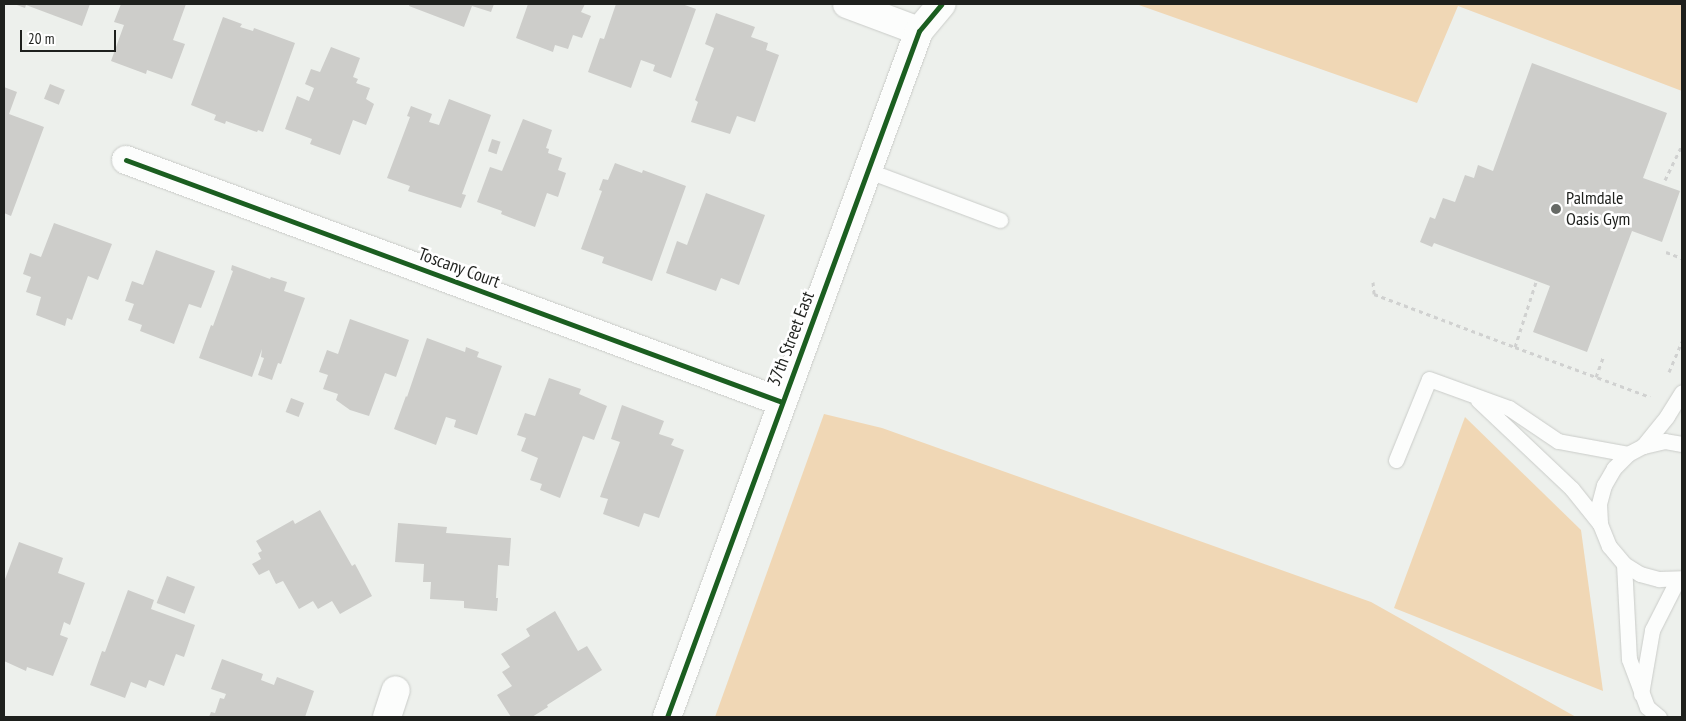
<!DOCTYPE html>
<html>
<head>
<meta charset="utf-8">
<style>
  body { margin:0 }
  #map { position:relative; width:1686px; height:721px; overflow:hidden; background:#edf0ec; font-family:"PT Sans Narrow",sans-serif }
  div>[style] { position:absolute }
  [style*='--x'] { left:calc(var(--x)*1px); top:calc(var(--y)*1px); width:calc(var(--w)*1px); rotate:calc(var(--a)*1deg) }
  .green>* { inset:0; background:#f0d7b5 }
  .building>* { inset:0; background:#cdcdca; transform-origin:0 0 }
  .path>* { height:3px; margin-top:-1.5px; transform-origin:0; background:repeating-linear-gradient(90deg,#d0d1d0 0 4px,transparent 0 8px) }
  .roads { filter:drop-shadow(0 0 1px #caccc9) drop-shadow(0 0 1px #caccc9) }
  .lane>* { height:15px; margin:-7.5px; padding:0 7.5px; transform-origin:7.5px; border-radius:7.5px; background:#fcfdfc }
  .street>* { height:28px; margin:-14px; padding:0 14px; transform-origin:14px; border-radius:14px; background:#fcfdfc }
  .cycleway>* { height:5px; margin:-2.5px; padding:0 2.5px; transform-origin:2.5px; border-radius:2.5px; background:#1b5e20 }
  .dots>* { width:14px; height:14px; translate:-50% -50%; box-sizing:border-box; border:2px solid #fff; border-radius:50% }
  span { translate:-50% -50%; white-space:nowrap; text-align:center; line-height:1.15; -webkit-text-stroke:5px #fff; paint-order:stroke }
  .poi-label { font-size:18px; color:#1e201d }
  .left { translate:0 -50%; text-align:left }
  .street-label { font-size:18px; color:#1e201d }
  .frame { position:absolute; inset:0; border:5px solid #1e201d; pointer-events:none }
  .scale { position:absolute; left:20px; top:30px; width:96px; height:22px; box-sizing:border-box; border:2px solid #1e201d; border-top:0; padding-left:6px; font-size:15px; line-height:18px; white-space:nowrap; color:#1e201d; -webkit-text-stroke:4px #fff; paint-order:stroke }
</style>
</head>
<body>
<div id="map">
  <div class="green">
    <div style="clip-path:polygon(1136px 4px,1682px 4px,1682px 91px,1458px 6px,1417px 103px)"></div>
    <div style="clip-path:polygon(824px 414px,882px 428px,1371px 602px,1576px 717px,715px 717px)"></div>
    <div style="clip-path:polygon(1465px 417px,1581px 530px,1603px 691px,1394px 608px)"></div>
  </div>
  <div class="building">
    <div style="clip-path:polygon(14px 4px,90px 4px,82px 26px,26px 5px,25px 8px)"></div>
    <div style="clip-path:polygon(121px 4px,186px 4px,173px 40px,185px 44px,172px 79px,147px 70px,146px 74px,111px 61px,124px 25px,114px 22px)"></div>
    <div style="clip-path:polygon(410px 4px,494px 4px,491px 12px,472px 6px,464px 27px,409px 6px)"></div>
    <div style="clip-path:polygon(528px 4px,585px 4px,581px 12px,591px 16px,582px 38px,573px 35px,568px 49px,555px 45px,553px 52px,516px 38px)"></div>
    <div style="clip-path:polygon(616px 4px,682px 4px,696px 9px,671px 78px,653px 71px,655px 65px,641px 60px,631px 88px,588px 72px,600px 38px,604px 39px)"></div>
    <div style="clip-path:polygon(716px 13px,755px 27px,751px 37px,768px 43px,766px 50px,779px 55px,755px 122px,737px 116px,730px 134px,691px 122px,698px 102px,695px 100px,714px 48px,705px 44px)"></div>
    <div style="clip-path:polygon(223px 17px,242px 24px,240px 27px,253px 31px,254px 28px,295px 43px,263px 132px,258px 130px,257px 132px,226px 121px,225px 124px,214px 120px,216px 115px,191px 105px)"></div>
    <div style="clip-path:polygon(331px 47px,360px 58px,353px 77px,358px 79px,356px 83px,370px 88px,366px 99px,374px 104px,366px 125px,353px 120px,340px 155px,310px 144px,312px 139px,285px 129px,297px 96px,309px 101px,314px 88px,305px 84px,311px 69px,320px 72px)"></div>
    <div style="clip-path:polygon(1532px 63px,1667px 113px,1643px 178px,1680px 191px,1662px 242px,1632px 231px,1587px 352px,1533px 332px,1550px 286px,1434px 243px,1432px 247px,1420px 242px,1430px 217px,1435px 219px,1443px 198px,1455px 202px,1465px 175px,1474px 178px,1478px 165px,1493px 171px)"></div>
    <div style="left:50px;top:84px;width:16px;height:16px;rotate:22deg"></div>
    <div style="clip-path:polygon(4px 87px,17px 92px,9px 114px,44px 127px,11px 216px,4px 213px)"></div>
    <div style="clip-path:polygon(449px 99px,491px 115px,462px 194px,466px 195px,461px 208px,408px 191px,410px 186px,387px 178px,410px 117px,407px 116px,411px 106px,432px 114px,429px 122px,439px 125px)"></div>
    <div style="clip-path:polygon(523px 119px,552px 130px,546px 148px,549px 149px,548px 153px,562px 158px,558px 170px,566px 173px,558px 197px,547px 193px,535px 227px,501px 214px,502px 211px,477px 202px,490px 167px,502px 171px)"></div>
    <div style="left:492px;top:139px;width:9px;height:13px;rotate:18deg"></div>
    <div style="clip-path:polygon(615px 163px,642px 173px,643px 170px,686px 186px,652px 281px,602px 263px,604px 257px,581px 249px,602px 191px,599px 190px,603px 179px,608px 180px)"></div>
    <div style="clip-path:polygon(706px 193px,765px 215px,739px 285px,721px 278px,716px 291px,666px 273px,677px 241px,687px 245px)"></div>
    <div style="clip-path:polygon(54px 223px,112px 244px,98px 280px,88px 276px,72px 320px,67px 318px,65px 326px,36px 315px,41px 297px,26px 292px,31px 277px,23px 274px,30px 253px,41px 257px)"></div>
    <div style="clip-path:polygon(156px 250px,215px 271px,201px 308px,189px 304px,174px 344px,140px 331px,142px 325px,128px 320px,134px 304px,125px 301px,132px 281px,143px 285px)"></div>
    <div style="clip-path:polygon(232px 265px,270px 279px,271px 277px,287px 282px,284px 291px,305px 298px,281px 364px,278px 363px,272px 380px,258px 375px,264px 358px,261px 357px,262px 349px,252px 377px,199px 358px,211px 325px,213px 326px,233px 271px,231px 270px)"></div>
    <div style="clip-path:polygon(350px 319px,409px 340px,396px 377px,385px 373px,369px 416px,350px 410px,336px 400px,338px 394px,323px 389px,328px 375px,319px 372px,327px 350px,338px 354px)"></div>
    <div style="clip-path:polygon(427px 338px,465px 352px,466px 347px,479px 352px,477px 357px,502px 366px,477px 435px,454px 427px,456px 420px,446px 417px,436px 445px,394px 429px,406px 396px,407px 397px)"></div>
    <div style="clip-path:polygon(549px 378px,581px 389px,579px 394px,607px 406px,594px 440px,583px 436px,560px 498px,540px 490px,542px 484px,530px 480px,538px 458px,521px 451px,526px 438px,517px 435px,525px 413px,535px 416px)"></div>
    <div style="left:291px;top:398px;width:14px;height:15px;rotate:21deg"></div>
    <div style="clip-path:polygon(622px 405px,664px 421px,659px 434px,674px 439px,671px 445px,684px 450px,659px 518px,644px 513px,639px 527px,603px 514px,608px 499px,600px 497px,620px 442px,611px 439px)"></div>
    <div style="clip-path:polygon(320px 510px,352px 566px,355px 564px,372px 596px,340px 614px,332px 601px,318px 609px,313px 601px,299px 609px,283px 581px,276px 584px,269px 570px,259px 575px,252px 564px,261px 559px,258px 553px,262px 551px,256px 541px,293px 520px,295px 524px)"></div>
    <div style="clip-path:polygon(398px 523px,447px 527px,446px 533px,511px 538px,509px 566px,498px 565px,496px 598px,498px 598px,497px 611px,464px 608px,464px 601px,430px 599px,431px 582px,423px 582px,424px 564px,395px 562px)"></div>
    <div style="clip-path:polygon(19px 542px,63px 558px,58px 573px,85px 583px,70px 625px,64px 622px,60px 635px,68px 638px,53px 676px,27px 667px,26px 671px,4px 661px,4px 582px)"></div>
    <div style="left:167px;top:576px;width:30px;height:29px;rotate:21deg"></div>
    <div style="clip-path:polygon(128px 590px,154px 600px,151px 609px,195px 625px,184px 657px,176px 654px,164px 686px,149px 680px,146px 688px,131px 682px,125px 698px,90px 685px,102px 651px,105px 652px)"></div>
    <div style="clip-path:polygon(555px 611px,578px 651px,587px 646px,602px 670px,547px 705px,548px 707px,532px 717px,511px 717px,497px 695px,512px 686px,502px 672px,510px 667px,501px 654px,530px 636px,526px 629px)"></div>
    <div style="clip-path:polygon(222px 659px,263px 674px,261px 680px,274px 685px,277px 677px,314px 691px,305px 717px,209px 717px,211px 712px,215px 713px,220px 698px,224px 699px,226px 694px,211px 689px)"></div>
  </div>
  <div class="path">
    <div style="--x:1665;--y:180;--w:39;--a:-64"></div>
    <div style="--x:1666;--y:252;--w:17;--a:21"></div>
    <div style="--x:1373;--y:282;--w:12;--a:85"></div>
    <div style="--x:1374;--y:294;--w:151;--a:20.6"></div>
    <div style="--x:1515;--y:347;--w:68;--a:-72.1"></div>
    <div style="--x:1515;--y:347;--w:144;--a:20.3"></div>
    <div style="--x:1669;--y:372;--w:33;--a:-67"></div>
    <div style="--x:1596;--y:377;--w:23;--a:-70"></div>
  </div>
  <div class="roads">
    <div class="lane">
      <div style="--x:869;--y:171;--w:140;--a:20.5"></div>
      <div style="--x:1478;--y:400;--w:129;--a:43.4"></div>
      <div style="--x:1572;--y:489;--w:45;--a:51.3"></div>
      <div style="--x:1682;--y:444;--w:17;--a:-170"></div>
      <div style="--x:1665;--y:441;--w:23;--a:167"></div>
      <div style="--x:1643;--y:446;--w:17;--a:152"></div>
      <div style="--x:1628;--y:454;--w:20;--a:135"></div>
      <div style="--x:1614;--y:468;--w:20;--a:120"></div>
      <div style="--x:1604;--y:485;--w:20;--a:105"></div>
      <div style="--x:1599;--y:504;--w:20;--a:87"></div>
      <div style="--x:1600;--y:524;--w:24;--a:68"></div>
      <div style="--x:1609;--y:546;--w:23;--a:50"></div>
      <div style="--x:1624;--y:564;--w:19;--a:32"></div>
      <div style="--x:1640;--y:574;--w:20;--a:15"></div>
      <div style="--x:1659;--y:579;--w:23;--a:-2"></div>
      <div style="--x:1643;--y:446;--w:38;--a:-51"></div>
      <div style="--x:1667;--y:416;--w:28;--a:-58"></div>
      <div style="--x:1396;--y:460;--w:87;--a:-67.8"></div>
      <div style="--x:1429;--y:379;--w:85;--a:19.9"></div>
      <div style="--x:1509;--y:408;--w:59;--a:34"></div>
      <div style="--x:1558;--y:441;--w:71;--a:10.5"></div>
      <div style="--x:1624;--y:564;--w:95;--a:87"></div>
      <div style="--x:1629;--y:659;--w:51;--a:69.4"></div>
      <div style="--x:1647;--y:707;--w:16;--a:40"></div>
      <div style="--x:1641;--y:694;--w:65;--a:-80.2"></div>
      <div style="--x:1652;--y:630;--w:57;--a:-63"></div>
    </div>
    <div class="street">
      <div style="--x:847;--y:4;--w:77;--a:20.6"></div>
      <div style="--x:126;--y:160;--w:699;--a:20.25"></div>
      <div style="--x:387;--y:717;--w:28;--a:-72"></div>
      <div style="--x:667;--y:717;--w:731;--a:-69.83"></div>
      <div style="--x:919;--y:31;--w:35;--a:-50"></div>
    </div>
  </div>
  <div class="cycleway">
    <div style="--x:126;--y:160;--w:699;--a:20.25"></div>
    <div style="--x:667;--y:717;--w:731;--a:-69.83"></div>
    <div style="--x:919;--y:31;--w:35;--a:-50"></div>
  </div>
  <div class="dots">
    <div style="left:1556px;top:209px;background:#666965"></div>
  </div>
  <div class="poi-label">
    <span class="left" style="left:1566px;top:209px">Palmdale<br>Oasis Gym</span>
  </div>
  <div class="street-label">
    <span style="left:459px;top:268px;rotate:20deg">Toscany Court</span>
    <span style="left:791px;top:339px;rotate:-69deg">37th Street East</span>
  </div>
  <div class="frame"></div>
  <div class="scale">20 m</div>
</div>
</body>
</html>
